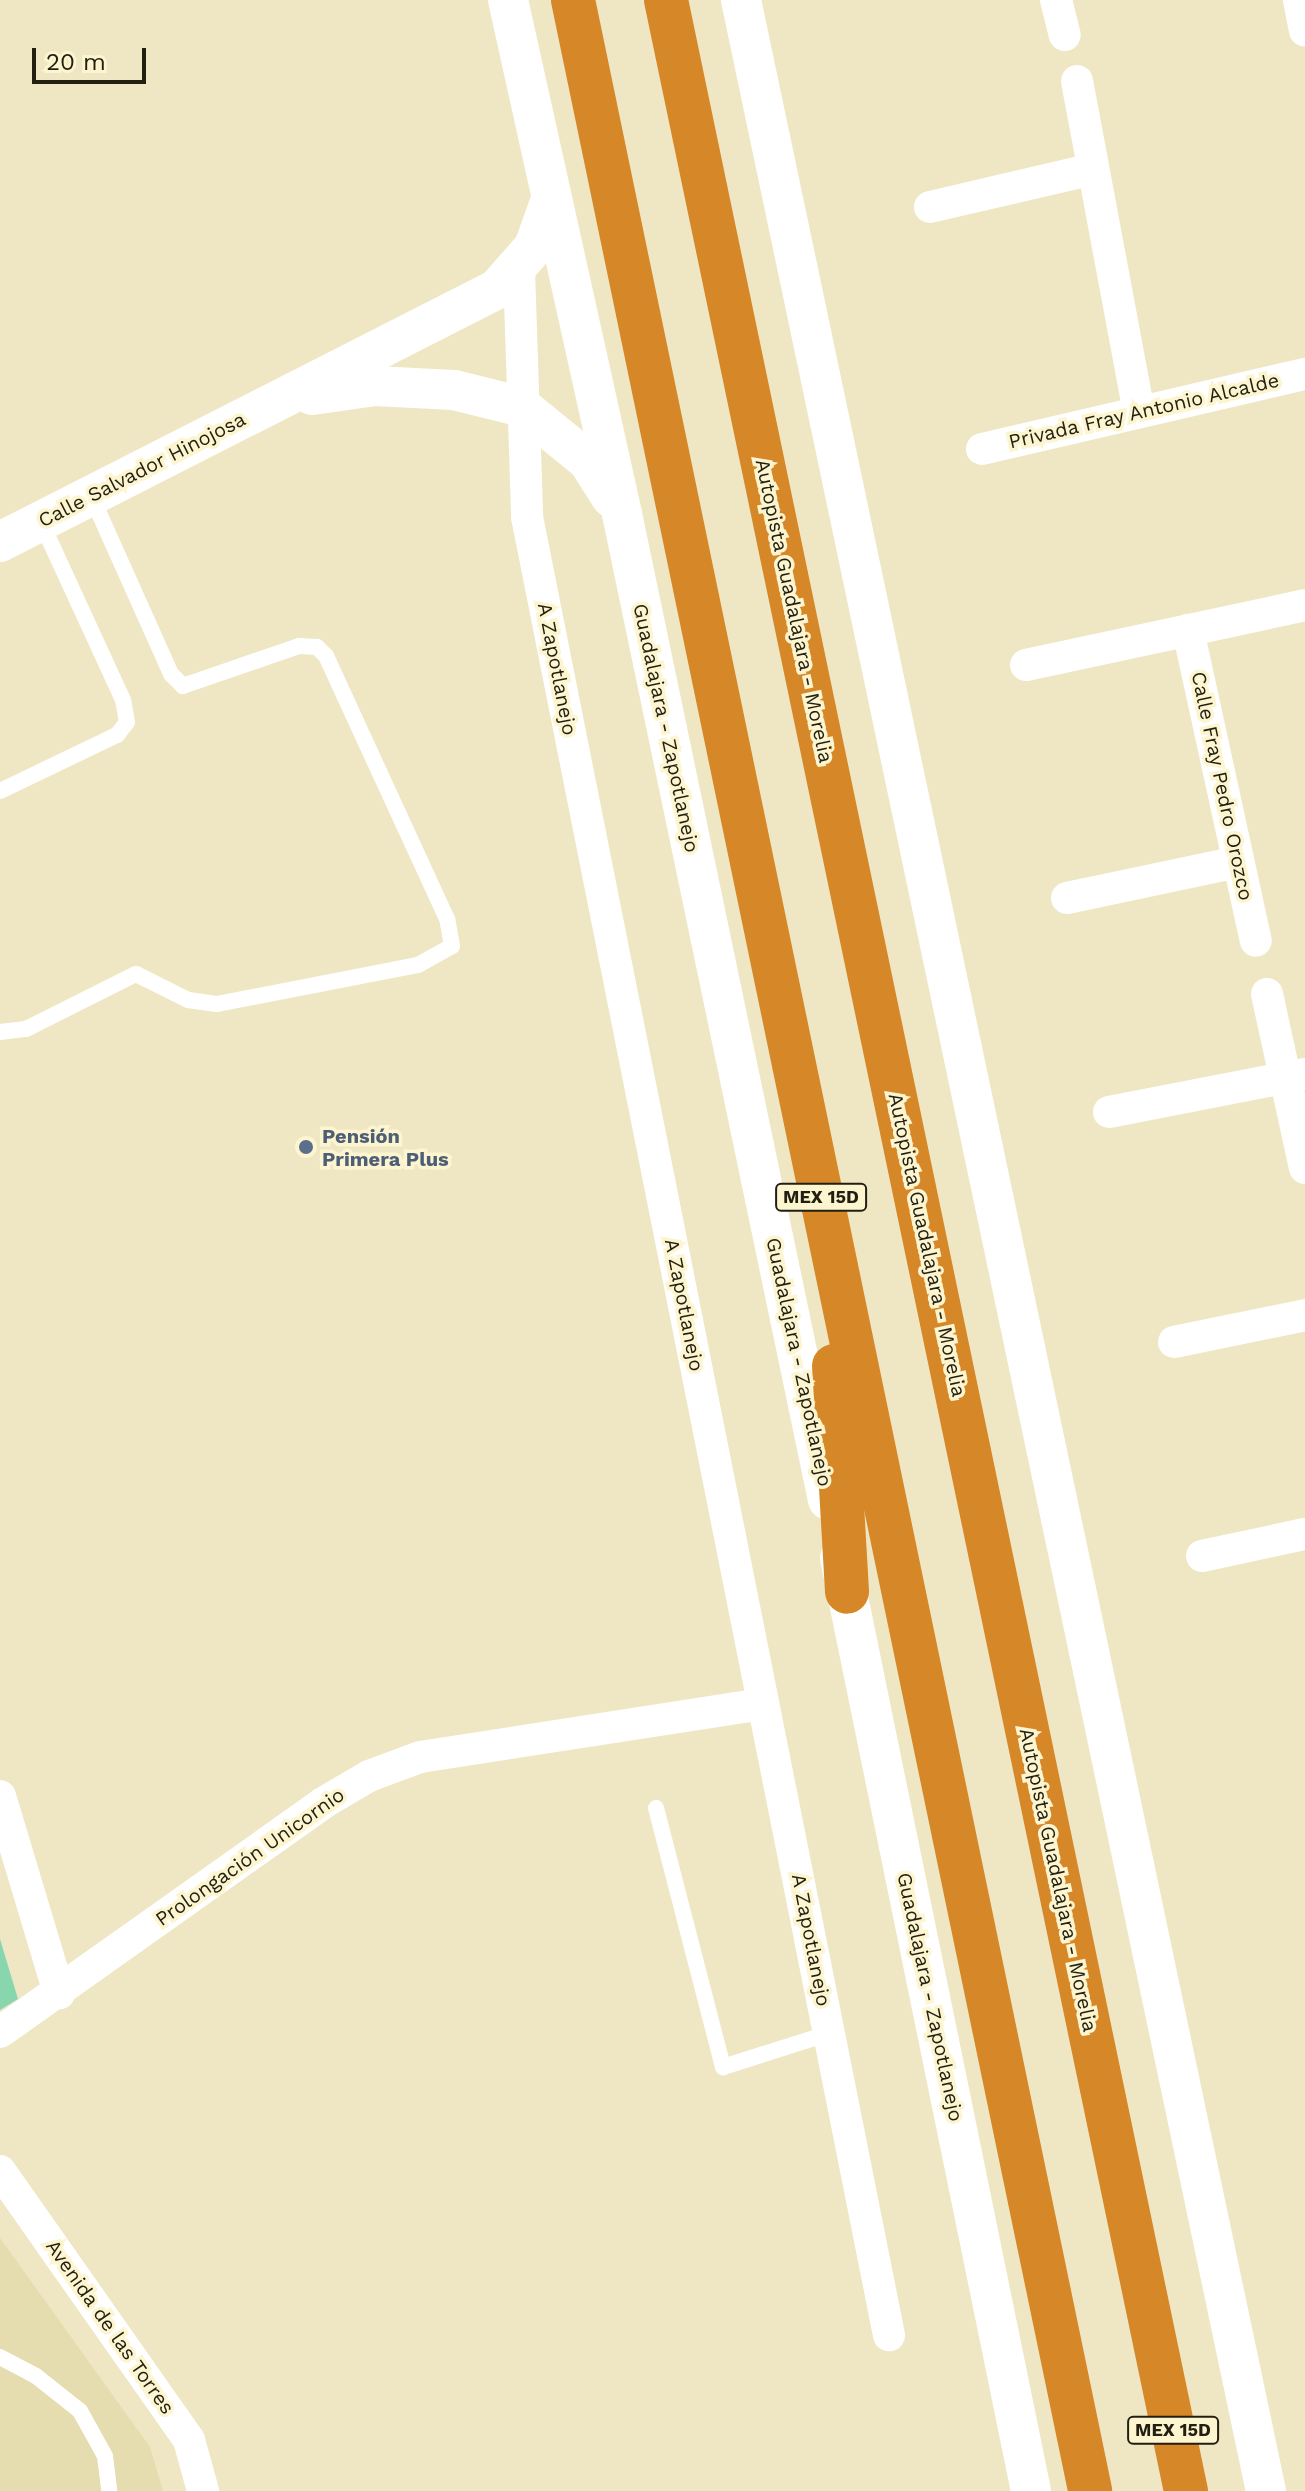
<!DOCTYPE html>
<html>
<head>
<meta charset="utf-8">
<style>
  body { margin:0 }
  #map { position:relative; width:1305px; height:2491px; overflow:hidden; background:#efe7c3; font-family:"Work Sans",sans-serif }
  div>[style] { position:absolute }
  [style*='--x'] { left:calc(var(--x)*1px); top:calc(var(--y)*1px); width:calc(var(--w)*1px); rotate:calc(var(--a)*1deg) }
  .built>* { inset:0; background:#e5dcb0 }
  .green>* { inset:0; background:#87d6ae }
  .service>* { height:16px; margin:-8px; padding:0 8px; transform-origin:8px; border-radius:8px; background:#fff }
  .minor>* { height:32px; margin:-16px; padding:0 16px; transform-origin:16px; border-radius:16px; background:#fff }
  .tertiary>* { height:40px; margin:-20px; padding:0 20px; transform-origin:20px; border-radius:20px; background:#fff }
  .motorway>* { height:44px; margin:-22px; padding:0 22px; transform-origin:22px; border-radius:22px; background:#d68728 }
  .dots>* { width:22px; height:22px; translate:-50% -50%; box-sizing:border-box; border:4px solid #fcf5d0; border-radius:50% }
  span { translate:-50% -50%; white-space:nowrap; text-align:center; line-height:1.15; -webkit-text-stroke:7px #fcf5d0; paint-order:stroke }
  .shield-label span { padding:2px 6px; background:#fcf5d0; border:2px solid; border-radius:6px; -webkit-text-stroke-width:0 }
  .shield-label { font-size:18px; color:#221f11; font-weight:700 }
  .street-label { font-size:20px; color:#221f11 }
  .service-label { font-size:20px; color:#4e5e75; font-weight:700 }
  .left { translate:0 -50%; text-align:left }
  .scale { position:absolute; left:32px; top:48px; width:114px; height:36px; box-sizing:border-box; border:4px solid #221f11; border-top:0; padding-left:10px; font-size:24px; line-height:28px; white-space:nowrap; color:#221f11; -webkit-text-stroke:6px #fcf5d0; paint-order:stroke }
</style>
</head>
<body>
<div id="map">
  <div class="built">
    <div style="clip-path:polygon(0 2238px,150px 2447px,163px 2491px,0 2491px)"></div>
  </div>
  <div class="green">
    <div style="clip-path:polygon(0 1939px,18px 1999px,0 2010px)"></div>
  </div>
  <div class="service">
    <div style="--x:0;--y:791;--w:130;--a:-25.6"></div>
    <div style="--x:117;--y:735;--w:16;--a:-52"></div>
    <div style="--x:127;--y:722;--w:22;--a:-100"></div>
    <div style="--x:123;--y:700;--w:196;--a:-114.7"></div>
    <div style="--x:0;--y:1032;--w:26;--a:-7"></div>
    <div style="--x:26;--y:1029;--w:123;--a:-26.6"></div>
    <div style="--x:136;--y:974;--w:58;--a:26.6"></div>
    <div style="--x:188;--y:1000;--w:29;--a:8"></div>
    <div style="--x:217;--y:1004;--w:205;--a:-11"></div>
    <div style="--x:418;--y:965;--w:39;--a:-29"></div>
    <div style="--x:452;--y:946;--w:27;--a:-100"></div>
    <div style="--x:447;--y:919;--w:289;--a:-114.7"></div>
    <div style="--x:326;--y:656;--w:13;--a:-135"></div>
    <div style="--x:317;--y:647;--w:18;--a:-177"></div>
    <div style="--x:299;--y:646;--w:123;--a:161"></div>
    <div style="--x:183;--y:686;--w:17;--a:-135"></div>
    <div style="--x:171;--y:674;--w:194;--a:-114.1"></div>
    <div style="--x:656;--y:1808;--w:268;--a:75.5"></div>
    <div style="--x:723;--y:2067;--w:112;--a:-17.6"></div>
    <div style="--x:0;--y:2357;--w:41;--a:27.8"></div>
    <div style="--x:36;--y:2376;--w:56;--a:38.5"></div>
    <div style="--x:80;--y:2411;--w:51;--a:60.9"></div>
    <div style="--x:105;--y:2456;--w:35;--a:83"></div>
  </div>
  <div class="minor">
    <div style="--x:1056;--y:0;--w:36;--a:76"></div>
    <div style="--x:1299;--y:0;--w:31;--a:79"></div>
    <div style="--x:1077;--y:81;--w:337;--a:79.4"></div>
    <div style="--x:930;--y:207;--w:167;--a:-13.1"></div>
    <div style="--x:519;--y:270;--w:247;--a:88.1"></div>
    <div style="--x:527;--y:517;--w:1854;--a:78.74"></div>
    <div style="--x:982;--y:449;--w:332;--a:-13.1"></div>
    <div style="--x:1188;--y:630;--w:318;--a:77.7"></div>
    <div style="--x:1026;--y:665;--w:285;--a:-12.1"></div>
    <div style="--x:1067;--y:898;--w:175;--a:-11.9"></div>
    <div style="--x:1267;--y:994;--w:178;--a:77.7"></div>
    <div style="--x:1109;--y:1112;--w:200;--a:-11"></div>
    <div style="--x:1174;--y:1342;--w:134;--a:-11.6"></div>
    <div style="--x:1202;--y:1556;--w:105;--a:-12.1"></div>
    <div style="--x:0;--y:1796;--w:206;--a:73.3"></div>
    <div style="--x:0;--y:2032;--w:396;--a:-35.3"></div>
    <div style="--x:323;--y:1803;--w:53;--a:-30.4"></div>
    <div style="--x:369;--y:1776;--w:54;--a:-20.4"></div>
    <div style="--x:420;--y:1757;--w:347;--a:-8.8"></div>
    <div style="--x:0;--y:2171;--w:329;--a:54.9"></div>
    <div style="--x:189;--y:2440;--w:53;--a:74.6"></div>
  </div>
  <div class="tertiary">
    <div style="--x:508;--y:0;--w:526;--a:77.49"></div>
    <div style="--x:622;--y:514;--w:1007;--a:78.2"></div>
    <div style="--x:741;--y:0;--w:2546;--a:78.1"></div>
    <div style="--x:312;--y:395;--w:64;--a:-8.1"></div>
    <div style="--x:375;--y:386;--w:79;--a:2.9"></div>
    <div style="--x:454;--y:390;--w:70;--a:14"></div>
    <div style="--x:522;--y:407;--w:85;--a:39.3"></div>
    <div style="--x:588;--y:461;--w:43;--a:57.4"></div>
    <div style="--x:0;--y:542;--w:558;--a:-26.98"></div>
    <div style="--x:497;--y:289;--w:56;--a:-48.6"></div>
    <div style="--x:534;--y:247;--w:48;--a:-70.4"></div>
    <div style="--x:840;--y:1558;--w:952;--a:78.43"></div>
  </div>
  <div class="motorway">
    <div style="--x:573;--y:0;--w:2544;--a:78.27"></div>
    <div style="--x:666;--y:0;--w:2545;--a:78.21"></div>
    <div style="--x:834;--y:1366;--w:226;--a:86.7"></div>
  </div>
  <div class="dots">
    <div style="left:306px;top:1147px;background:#5c6f8a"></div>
  </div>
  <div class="shield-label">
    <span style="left:821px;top:1197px">MEX 15D</span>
    <span style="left:1173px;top:2430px">MEX 15D</span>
  </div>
  <div class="street-label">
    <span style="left:1144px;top:411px;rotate:-13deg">Privada Fray Antonio Alcalde</span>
    <span style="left:142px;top:470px;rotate:-27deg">Calle Salvador Hinojosa</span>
    <span style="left:794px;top:611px;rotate:78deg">Autopista Guadalajara - Morelia</span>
    <span style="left:557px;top:669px;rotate:79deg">A Zapotlanejo</span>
    <span style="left:666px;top:728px;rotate:78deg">Guadalajara - Zapotlanejo</span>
    <span style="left:1222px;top:786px;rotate:78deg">Calle Fray Pedro Orozco</span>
    <span style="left:927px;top:1245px;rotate:78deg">Autopista Guadalajara - Morelia</span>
    <span style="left:684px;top:1305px;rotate:79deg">A Zapotlanejo</span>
    <span style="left:799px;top:1362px;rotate:78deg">Guadalajara - Zapotlanejo</span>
    <span style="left:250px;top:1857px;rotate:-35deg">Prolongación Unicornio</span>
    <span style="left:1058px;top:1880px;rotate:78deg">Autopista Guadalajara - Morelia</span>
    <span style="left:811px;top:1940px;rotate:79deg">A Zapotlanejo</span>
    <span style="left:930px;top:1997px;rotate:78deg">Guadalajara - Zapotlanejo</span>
    <span style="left:110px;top:2327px;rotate:55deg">Avenida de las Torres</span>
  </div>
  <div class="service-label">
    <span class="left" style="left:322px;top:1148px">Pensión<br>Primera Plus</span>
  </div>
  <div class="scale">20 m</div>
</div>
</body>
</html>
